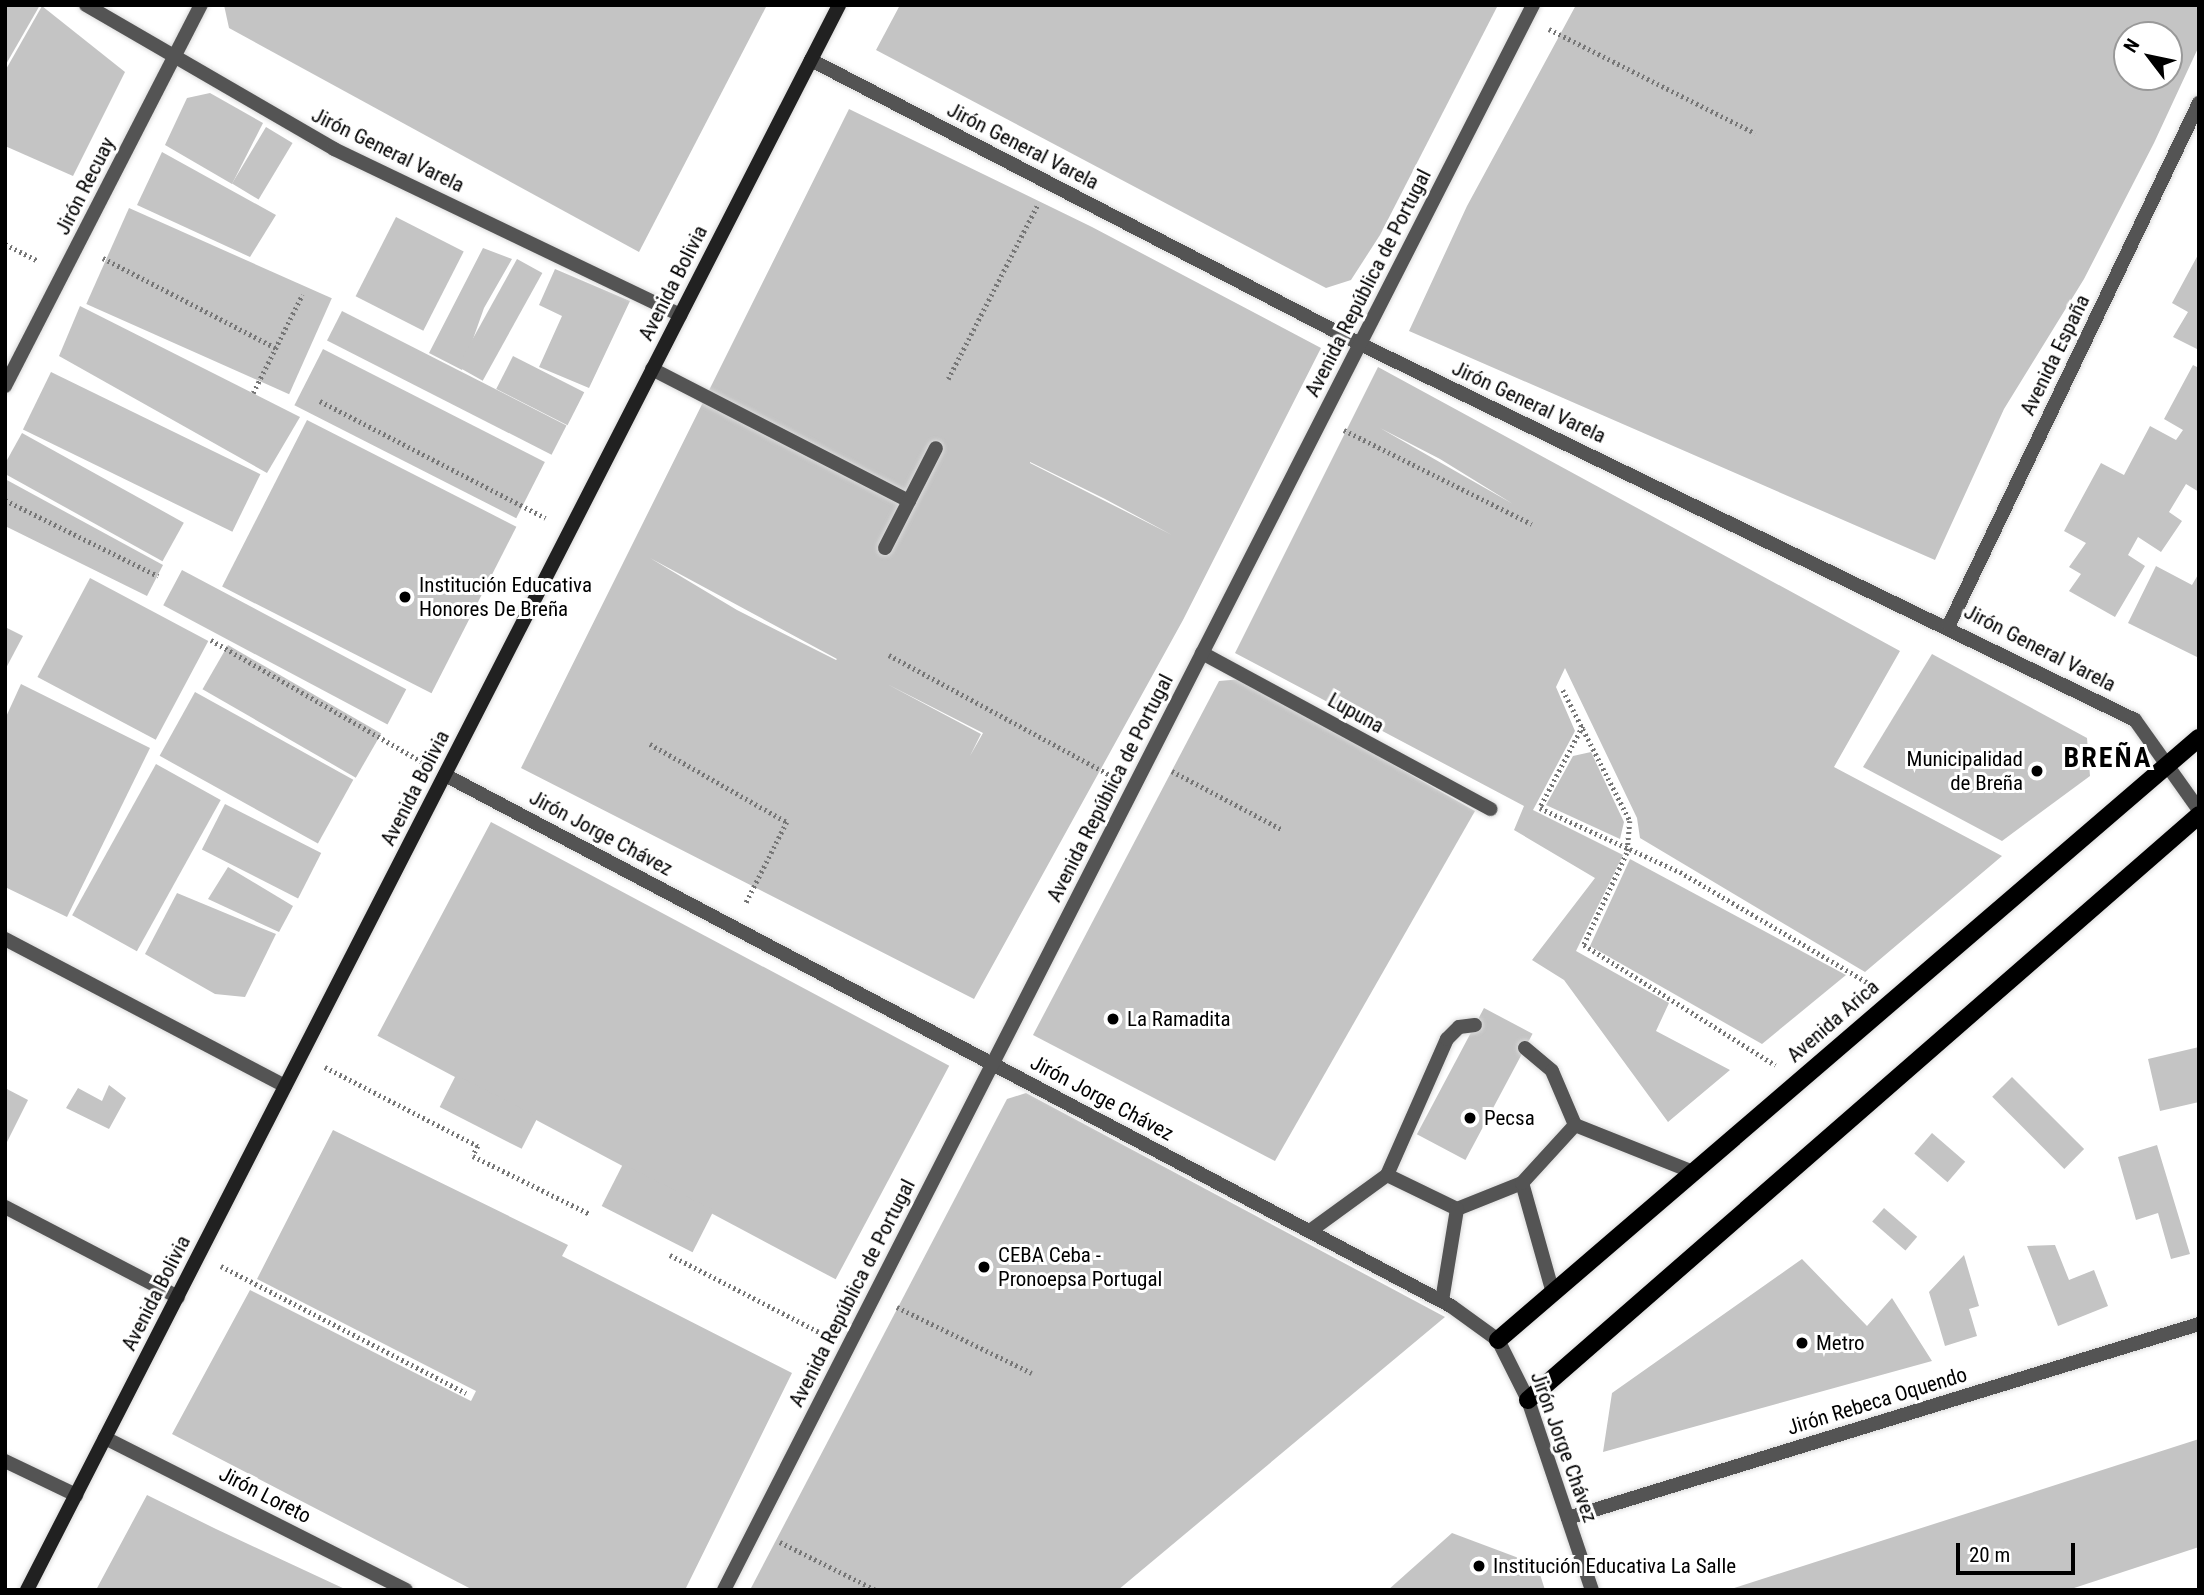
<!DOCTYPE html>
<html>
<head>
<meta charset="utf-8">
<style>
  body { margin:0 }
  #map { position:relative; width:2204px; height:1595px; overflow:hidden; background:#fff; font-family:"Roboto Condensed",sans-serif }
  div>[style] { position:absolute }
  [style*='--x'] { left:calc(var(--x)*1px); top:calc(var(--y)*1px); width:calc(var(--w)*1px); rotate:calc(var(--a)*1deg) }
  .building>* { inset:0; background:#c4c4c4; transform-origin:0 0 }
  .path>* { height:4.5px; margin-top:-2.25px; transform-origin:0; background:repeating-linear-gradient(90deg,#767676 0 2px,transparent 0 5.5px) }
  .roads { filter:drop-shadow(0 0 2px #dbdbdb) drop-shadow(0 0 2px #dbdbdb) }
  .lane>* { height:14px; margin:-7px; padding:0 7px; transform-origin:7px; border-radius:7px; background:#545454 }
  .street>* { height:14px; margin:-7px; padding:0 7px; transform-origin:7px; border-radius:7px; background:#545454 }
  .secondary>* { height:14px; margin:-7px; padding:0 7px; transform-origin:7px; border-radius:7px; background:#212121 }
  .primary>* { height:18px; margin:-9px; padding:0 9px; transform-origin:9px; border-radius:9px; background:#000 }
  .dots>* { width:19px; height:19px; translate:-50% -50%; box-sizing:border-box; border:4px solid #fff; border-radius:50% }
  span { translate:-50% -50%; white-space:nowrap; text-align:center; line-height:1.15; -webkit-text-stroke:6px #fff; paint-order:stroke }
  .street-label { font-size:21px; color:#000 }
  .poi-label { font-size:21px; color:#000 }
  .left { translate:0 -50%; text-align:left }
  .right { translate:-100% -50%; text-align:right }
  .district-label { font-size:28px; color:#000; font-weight:700; letter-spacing:2px }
  .frame { position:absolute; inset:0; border:7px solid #000; pointer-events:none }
  .north { position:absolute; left:2113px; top:21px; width:70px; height:70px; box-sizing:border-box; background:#fff; border:2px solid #999; border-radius:50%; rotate:302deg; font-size:19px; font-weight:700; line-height:28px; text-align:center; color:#000 }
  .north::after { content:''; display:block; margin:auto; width:24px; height:32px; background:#000; clip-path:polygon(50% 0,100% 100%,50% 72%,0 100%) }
  .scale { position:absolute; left:1956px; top:1543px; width:119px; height:32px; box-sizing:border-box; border:4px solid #000; border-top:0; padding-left:9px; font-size:21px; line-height:24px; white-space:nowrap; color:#000; -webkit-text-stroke:5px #fff; paint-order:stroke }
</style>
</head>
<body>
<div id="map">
  <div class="building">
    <div style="clip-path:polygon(5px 5px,40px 5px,5px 66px)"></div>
    <div style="clip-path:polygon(224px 5px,767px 5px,639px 252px,229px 28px)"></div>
    <div style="clip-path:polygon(900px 5px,1498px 5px,1380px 235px,1351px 280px,1326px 288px,876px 50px)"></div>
    <div style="clip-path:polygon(evenodd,1576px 5px,2199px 5px,2199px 46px,2154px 143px,2084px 279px,2004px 409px,1935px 560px,1409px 331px,1467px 206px,1576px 5px,2127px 35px,2169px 35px,2169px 77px,2127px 77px,2127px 35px)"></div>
    <div style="clip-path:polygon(42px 6px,125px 72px,73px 176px,5px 146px,5px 71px)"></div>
    <div style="clip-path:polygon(210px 93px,263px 123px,232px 184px,165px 145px,187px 98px)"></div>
    <div style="clip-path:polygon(evenodd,849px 109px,1092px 227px,1321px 348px,1183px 620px,974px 999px,521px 768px,849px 109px,1030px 462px,1105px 499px,1172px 535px,1030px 463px,1030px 462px,849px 109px,650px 558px,837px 659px,836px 660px,737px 610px,650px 558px,849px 109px,887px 684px,983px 733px,970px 756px,981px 734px,887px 684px)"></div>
    <div style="left:266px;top:127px;width:31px;height:66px;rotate:31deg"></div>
    <div style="clip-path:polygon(162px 152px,276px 215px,250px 257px,137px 205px)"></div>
    <div style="left:129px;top:208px;width:222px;height:105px;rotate:24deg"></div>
    <div style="left:396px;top:217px;width:76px;height:89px;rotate:27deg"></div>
    <div style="clip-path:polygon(483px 248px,512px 259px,484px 308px,462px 370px,429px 353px)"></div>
    <div style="clip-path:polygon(2199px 253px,2199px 350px,2173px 337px,2188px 312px,2172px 303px)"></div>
    <div style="left:517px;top:259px;width:29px;height:123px;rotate:29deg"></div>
    <div style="clip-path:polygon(555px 269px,630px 301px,589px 388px,539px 367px,562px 316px,539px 305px)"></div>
    <div style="clip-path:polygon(80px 306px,300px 417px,267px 473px,59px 356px)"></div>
    <div style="left:342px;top:311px;width:252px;height:33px;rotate:27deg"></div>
    <div style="left:323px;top:349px;width:249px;height:63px;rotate:27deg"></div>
    <div style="left:513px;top:356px;width:80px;height:37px;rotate:27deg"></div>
    <div style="clip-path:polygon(2193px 365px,2199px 368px,2199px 492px,2186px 484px,2169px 512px,2182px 521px,2161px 552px,2138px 537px,2128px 555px,2145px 566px,2115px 617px,2069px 591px,2081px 574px,2069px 567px,2086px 543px,2064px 531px,2101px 463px,2124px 475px,2150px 426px,2176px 440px,2183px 430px,2164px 419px)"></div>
    <div style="clip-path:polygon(evenodd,1378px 367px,1900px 651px,1834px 767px,2002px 856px,1865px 972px,1640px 838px,1637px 818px,1565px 668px,1556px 687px,1575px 731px,1533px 810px,1623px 855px,1576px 951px,1669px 1003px,1656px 1031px,1730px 1070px,1668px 1122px,1564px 980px,1532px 960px,1595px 878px,1514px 830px,1524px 806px,1235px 653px,1378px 367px,1380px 428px,1440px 459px,1513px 504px,1380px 428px)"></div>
    <div style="left:51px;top:372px;width:233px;height:64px;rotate:26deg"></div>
    <div style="left:307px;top:420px;width:235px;height:187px;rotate:27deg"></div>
    <div style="left:22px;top:433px;width:185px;height:44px;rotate:29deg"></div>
    <div style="clip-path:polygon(5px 479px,163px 565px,147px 596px,5px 526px)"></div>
    <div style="clip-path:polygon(2156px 566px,2192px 585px,2199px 573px,2199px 658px,2128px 623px)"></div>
    <div style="left:182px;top:570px;width:254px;height:40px;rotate:28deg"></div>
    <div style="left:90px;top:578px;width:134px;height:112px;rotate:28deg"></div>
    <div style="clip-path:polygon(5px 627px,23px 636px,5px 670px)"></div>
    <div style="left:228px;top:645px;width:177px;height:51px;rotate:30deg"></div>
    <div style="clip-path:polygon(1932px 654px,2087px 738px,2090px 776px,2002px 841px,1863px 767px)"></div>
    <div style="clip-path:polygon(1242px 679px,1475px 811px,1275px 1161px,1033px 1035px,1219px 681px)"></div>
    <div style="clip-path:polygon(21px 684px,150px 748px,67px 917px,5px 887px,5px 719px)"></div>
    <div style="left:195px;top:692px;width:181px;height:73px;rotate:29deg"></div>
    <div style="clip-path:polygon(1591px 752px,1624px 822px,1620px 839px,1546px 805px,1573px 756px)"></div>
    <div style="left:156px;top:764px;width:74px;height:173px;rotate:29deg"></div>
    <div style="left:225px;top:804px;width:108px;height:51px;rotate:27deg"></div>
    <div style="left:491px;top:822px;width:519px;height:242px;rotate:28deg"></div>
    <div style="clip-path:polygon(1630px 859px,1846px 975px,1762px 1044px,1590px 946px)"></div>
    <div style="clip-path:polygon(228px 867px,293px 906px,279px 932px,208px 899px)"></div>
    <div style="clip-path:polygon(177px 893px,276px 934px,245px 997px,215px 994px,145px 954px)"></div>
    <div style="left:1484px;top:1008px;width:55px;height:143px;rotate:28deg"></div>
    <div style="clip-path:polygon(2199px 1047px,2199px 1102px,2160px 1111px,2148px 1059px)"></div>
    <div style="left:456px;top:1075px;width:92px;height:36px;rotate:27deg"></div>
    <div style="left:2012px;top:1077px;width:102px;height:28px;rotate:45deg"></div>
    <div style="clip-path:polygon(109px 1085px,126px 1098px,109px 1129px,66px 1108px,78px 1088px,102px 1101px)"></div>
    <div style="clip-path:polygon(5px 1088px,28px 1100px,5px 1146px)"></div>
    <div style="clip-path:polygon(1026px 1093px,1445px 1317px,1118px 1590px,750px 1590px,1007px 1099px)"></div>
    <div style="clip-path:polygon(333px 1130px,568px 1245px,562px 1256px,792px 1373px,685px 1590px,473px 1590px,172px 1434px,250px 1290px,471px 1401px,476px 1391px,257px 1279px)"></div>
    <div style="left:1932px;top:1133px;width:44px;height:27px;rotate:41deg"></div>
    <div style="clip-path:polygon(2157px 1145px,2190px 1254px,2171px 1259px,2158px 1213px,2136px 1220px,2118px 1157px)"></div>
    <div style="left:623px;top:1164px;width:102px;height:47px;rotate:27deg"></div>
    <div style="left:1884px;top:1208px;width:44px;height:18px;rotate:41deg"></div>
    <div style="clip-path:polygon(2055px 1245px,2069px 1280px,2094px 1270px,2108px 1306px,2058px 1326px,2027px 1246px)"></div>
    <div style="clip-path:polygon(1964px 1255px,1979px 1306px,1969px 1309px,1977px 1336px,1945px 1346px,1929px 1292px)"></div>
    <div style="clip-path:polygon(1802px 1259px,1867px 1326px,1892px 1298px,1932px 1361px,1603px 1452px,1612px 1393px)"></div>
    <div style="clip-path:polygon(2199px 1439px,2199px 1547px,2068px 1590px,1728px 1590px)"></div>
    <div style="clip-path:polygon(147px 1495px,216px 1529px,347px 1590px,96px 1590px)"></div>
    <div style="clip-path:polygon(1452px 1533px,1537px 1565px,1545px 1590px,1388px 1590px)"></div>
  </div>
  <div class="path">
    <div style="--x:1549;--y:29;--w:231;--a:26.8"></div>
    <div style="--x:5;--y:244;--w:38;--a:27"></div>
    <div style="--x:103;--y:258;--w:195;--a:27.5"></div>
    <div style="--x:948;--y:379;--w:195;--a:-62.8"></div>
    <div style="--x:253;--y:393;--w:110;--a:-63.4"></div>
    <div style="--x:320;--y:401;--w:254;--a:27.4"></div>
    <div style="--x:1344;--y:430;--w:210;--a:26.6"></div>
    <div style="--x:5;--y:500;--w:171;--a:26.4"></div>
    <div style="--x:211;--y:640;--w:244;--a:30"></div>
    <div style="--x:889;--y:655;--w:251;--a:28.5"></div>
    <div style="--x:1563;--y:690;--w:147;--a:62.9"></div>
    <div style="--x:1630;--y:821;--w:32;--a:95"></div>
    <div style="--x:1627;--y:853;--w:102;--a:115.1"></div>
    <div style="--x:1584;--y:945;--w:226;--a:32.1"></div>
    <div style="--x:1583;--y:726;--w:93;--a:117.7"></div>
    <div style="--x:1540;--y:808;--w:154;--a:24.6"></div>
    <div style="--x:1680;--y:872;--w:221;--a:30.5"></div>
    <div style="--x:650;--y:744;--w:158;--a:29.7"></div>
    <div style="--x:787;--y:822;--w:93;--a:116.8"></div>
    <div style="--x:1172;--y:771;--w:126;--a:28"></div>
    <div style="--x:325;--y:1067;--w:172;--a:27.3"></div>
    <div style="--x:478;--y:1146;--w:11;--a:117"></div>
    <div style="--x:473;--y:1156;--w:131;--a:26.4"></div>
    <div style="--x:670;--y:1255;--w:174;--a:27.3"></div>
    <div style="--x:221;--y:1266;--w:276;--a:27.4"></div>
    <div style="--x:897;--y:1307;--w:150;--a:26.1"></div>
    <div style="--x:780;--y:1542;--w:107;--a:26.6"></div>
  </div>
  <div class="roads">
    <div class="lane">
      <div style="--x:652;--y:369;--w:289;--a:27.2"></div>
      <div style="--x:885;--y:548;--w:112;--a:-63"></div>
      <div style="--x:1202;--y:653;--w:328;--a:28.4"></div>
      <div style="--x:1525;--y:1048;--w:35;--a:40"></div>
      <div style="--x:1552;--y:1071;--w:59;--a:66.9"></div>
      <div style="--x:1387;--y:1175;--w:149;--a:-66.2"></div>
      <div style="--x:1447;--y:1039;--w:17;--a:-45"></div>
      <div style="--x:1459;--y:1027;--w:16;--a:-7"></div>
      <div style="--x:5;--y:1207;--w:195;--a:27.5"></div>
      <div style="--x:1457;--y:1209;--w:70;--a:-21.8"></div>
      <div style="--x:1310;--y:1231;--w:95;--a:-36"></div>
      <div style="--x:1387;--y:1175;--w:78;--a:25.9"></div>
      <div style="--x:1457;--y:1209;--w:93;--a:99.3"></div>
      <div style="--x:1553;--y:1293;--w:114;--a:-105.7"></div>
      <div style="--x:1522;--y:1183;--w:79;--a:-47.6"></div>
      <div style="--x:1575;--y:1125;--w:127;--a:21.7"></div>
      <div style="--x:5;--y:1461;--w:79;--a:25.6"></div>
    </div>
    <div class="street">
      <div style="--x:86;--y:5;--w:287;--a:30.1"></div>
      <div style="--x:334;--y:149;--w:384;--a:25.6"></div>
      <div style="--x:811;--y:60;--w:618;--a:27.35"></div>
      <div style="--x:1360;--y:344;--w:861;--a:25.88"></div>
      <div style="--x:2135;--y:720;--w:110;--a:54.6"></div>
      <div style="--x:5;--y:386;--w:428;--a:-62.8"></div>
      <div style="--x:1949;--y:625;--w:579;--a:-64.41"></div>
      <div style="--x:445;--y:775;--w:1138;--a:27.83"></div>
      <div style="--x:1451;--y:1306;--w:58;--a:35.9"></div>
      <div style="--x:1498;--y:1340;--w:67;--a:63.4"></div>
      <div style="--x:1528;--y:1400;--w:200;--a:71.4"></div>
      <div style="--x:5;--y:939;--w:316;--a:27.7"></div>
      <div style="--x:105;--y:1438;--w:337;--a:26.8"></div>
      <div style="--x:1568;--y:1518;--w:660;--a:-17.09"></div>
      <div style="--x:724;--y:1590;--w:1780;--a:-62.96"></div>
    </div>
    <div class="secondary">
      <div style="--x:27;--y:1590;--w:1781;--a:-62.87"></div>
    </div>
    <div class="primary">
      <div style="--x:1498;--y:1340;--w:924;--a:-40.66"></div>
      <div style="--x:1528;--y:1400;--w:890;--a:-41.08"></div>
    </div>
  </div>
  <div class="dots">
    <div style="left:405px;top:597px;background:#000"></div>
    <div style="left:2037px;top:771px;background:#000"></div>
    <div style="left:1113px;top:1019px;background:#000"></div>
    <div style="left:1470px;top:1118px;background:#000"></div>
    <div style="left:984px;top:1267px;background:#000"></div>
    <div style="left:1802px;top:1343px;background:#000"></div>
    <div style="left:1479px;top:1566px;background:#000"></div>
  </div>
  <div class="street-label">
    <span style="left:1023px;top:146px;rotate:27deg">Jirón General Varela</span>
    <span style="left:388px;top:150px;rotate:26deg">Jirón General Varela</span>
    <span style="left:85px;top:186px;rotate:-63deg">Jirón Recuay</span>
    <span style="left:673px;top:283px;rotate:-63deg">Avenida Bolivia</span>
    <span style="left:1368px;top:283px;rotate:-63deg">Avenida República de Portugal</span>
    <span style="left:2055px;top:355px;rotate:-64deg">Avenida España</span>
    <span style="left:1529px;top:402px;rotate:25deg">Jirón General Varela</span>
    <span style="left:2040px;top:648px;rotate:27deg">Jirón General Varela</span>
    <span style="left:1356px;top:713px;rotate:29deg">Lupuna</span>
    <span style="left:415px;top:788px;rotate:-63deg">Avenida Bolivia</span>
    <span style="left:1110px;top:788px;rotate:-63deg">Avenida República de Portugal</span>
    <span style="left:601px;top:833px;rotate:28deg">Jirón Jorge Chávez</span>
    <span style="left:1833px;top:1021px;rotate:-41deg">Avenida Arica</span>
    <span style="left:1102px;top:1098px;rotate:28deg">Jirón Jorge Chávez</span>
    <span style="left:156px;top:1293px;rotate:-63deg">Avenida Bolivia</span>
    <span style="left:852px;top:1293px;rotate:-63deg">Avenida República de Portugal</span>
    <span style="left:1877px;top:1401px;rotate:-17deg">Jirón Rebeca Oquendo</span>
    <span style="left:1564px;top:1447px;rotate:70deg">Jirón Jorge Chávez</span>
    <span style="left:265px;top:1495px;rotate:27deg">Jirón Loreto</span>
  </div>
  <div class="poi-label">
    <span class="left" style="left:419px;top:597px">Institución Educativa<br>Honores De Breña</span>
    <span class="right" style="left:2023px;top:771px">Municipalidad<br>de Breña</span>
    <span class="left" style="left:1127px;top:1019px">La Ramadita</span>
    <span class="left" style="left:1484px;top:1118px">Pecsa</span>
    <span class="left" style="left:998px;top:1267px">CEBA Ceba -<br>Pronoepsa Portugal</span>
    <span class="left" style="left:1816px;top:1343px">Metro</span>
    <span class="left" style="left:1493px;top:1566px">Institución Educativa La Salle</span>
  </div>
  <div class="district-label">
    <span style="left:2108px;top:758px">BREÑA</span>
  </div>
  <div class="frame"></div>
  <div class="north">N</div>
  <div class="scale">20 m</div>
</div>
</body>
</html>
